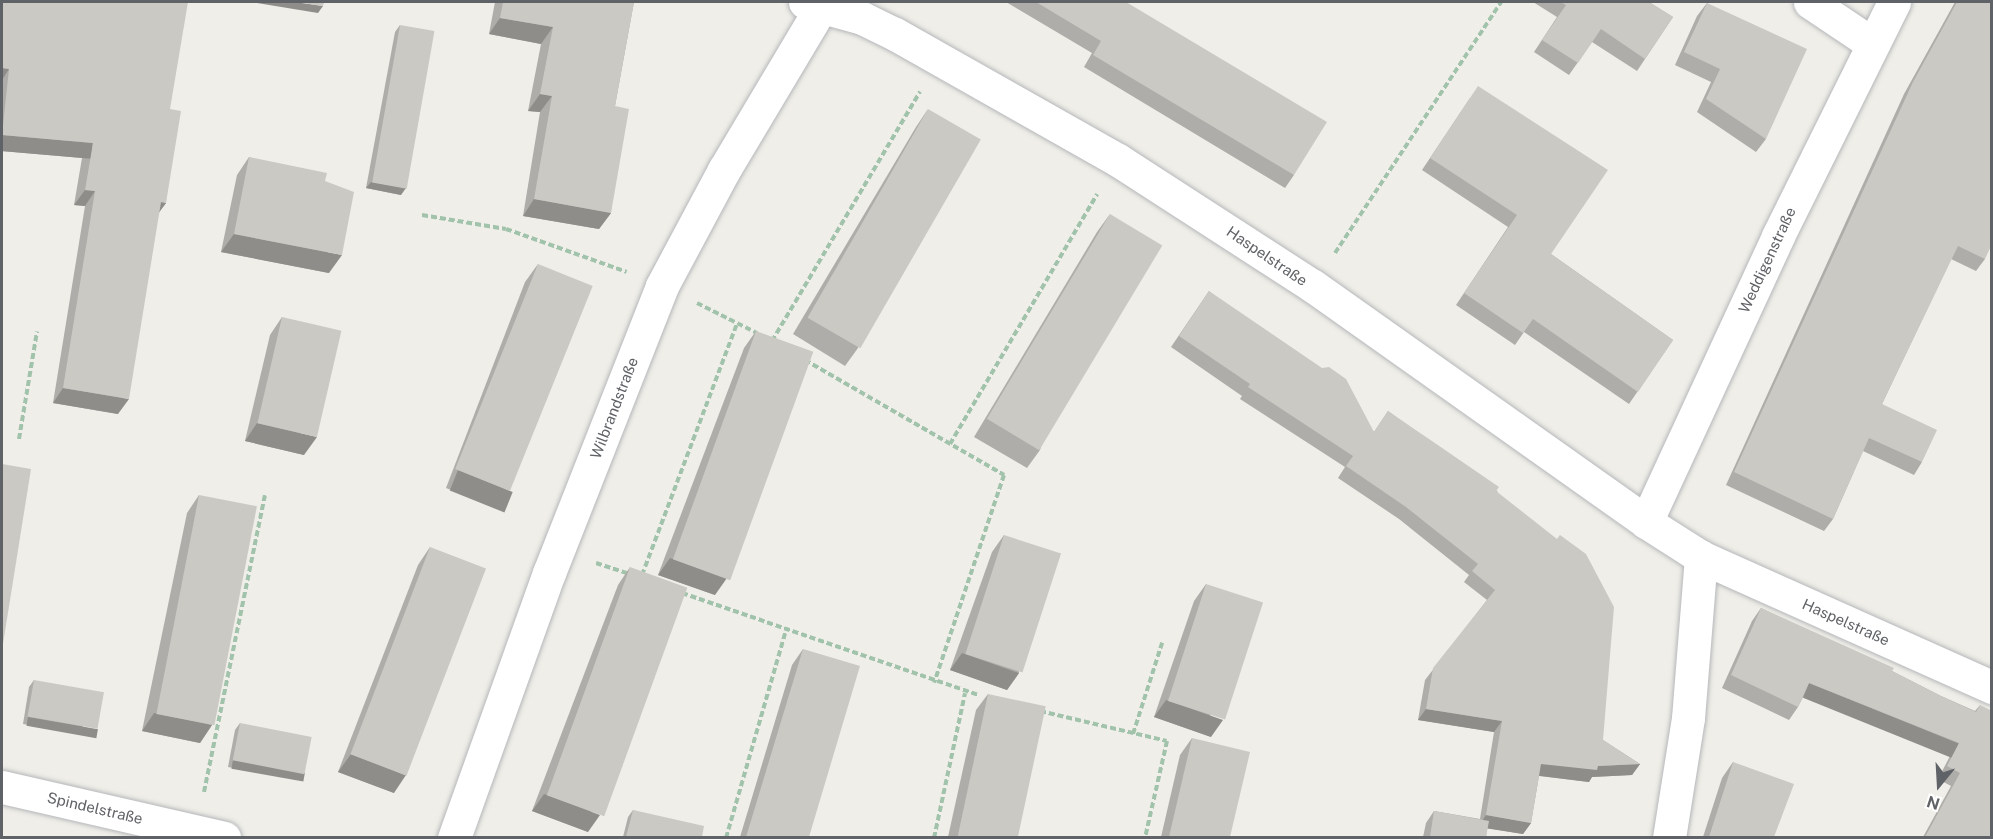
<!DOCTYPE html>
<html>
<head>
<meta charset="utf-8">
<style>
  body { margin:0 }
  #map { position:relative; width:1993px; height:839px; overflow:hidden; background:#efeee8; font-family:"Public Sans",sans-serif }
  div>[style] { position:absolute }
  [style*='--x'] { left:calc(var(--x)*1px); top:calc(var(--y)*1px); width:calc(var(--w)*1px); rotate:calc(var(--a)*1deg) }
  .path>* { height:4px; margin-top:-2px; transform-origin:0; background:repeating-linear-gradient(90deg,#a1c2ab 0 6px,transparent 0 9px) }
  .roads { filter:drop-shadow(0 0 2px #b5b7ba) drop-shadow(0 0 2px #b5b7ba) }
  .street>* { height:33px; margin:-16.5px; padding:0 16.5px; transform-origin:16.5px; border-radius:16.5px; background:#fff }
  .wall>* { inset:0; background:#afada9 }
  .shaded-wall>* { inset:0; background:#8e8d89; transform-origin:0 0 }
  .building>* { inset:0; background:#cbc9c4; transform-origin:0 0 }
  span { translate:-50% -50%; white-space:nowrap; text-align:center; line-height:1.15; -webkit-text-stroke:4.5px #fff; paint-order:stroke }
  .street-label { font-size:15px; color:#5f6266 }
  .frame { position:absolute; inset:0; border:3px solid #5f6266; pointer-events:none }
  .north { position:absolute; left:1909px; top:755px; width:60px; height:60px; -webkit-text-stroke:4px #fff; paint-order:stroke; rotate:198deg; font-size:16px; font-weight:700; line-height:24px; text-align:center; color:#5f6266 }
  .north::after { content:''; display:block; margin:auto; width:21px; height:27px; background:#5f6266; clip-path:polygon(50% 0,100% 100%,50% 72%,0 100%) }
</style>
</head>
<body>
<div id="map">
  <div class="path">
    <div style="--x:422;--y:215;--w:85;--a:9.5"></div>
    <div style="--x:506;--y:229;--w:128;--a:19.6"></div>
    <div style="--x:1335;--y:253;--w:301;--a:-56.5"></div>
    <div style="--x:697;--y:303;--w:67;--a:26.6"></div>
    <div style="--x:772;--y:341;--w:290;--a:-59.3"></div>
    <div style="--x:805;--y:360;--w:230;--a:30"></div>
    <div style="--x:1004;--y:475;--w:219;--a:108.6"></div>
    <div style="--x:19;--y:439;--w:109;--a:-80.5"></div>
    <div style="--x:950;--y:444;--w:290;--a:-59.5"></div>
    <div style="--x:596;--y:563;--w:35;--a:18"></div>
    <div style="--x:642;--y:575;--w:269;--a:-69.3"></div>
    <div style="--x:682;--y:593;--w:314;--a:19"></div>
    <div style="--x:1040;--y:711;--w:130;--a:13.3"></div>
    <div style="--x:1167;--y:741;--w:99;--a:102.8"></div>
    <div style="--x:1133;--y:734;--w:96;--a:-72.3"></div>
    <div style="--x:204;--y:792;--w:303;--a:-78.4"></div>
    <div style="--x:726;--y:838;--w:216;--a:-73.9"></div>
    <div style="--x:934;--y:838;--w:148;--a:-77.9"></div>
  </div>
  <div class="roads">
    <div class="street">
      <div style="--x:805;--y:2;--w:59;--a:15.7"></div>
      <div style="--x:862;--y:18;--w:37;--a:26"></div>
      <div style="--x:895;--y:34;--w:256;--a:29.5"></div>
      <div style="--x:1118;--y:160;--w:232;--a:32.9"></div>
      <div style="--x:1313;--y:286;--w:408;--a:35.3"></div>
      <div style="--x:1646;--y:522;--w:65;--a:32.5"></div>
      <div style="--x:1701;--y:557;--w:319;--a:24.1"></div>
      <div style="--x:1810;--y:2;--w:73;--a:33.9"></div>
      <div style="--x:1646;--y:522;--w:315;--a:-65.2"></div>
      <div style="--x:1778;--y:236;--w:261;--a:-63.6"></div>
      <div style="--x:2;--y:787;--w:228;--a:12.9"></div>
      <div style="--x:454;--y:838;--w:282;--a:-70.3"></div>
      <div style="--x:549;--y:573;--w:308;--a:-68.5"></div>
      <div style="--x:662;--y:286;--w:132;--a:-61.9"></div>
      <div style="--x:724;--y:170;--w:196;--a:-59.2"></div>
      <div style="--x:1669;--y:838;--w:121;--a:-81"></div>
      <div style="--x:1688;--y:718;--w:162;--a:-85.4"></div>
    </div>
  </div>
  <div class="wall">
    <div style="clip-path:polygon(2px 2px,170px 109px,166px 203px,159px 212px,118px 414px,53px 403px,85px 206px,74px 205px,82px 158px,2px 151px)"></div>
    <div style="clip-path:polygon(495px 2px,634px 2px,615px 106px,611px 213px,599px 229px,523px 216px,540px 112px,528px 111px,541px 44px,489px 34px)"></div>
    <div style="clip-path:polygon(1006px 2px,1126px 2px,1294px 175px,1285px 188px,1084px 67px,1092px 53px)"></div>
    <div style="clip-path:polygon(1533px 2px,1649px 2px,1673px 17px,1637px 71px,1592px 42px,1569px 75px,1534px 52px,1557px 17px)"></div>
    <div style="clip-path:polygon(1955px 2px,1992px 2px,1985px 259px,1976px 271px,1951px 259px,1882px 404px,1922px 462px,1914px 475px,1863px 451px,1833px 519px,1824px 531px,1726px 485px,1904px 94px)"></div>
    <div style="clip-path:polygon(1707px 3px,1766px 139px,1756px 152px,1697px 112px,1711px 82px,1675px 65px,1697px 16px)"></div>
    <div style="clip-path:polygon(400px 25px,401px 195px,366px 188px,395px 32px)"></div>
    <div style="clip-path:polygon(1470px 98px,1551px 254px,1673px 340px,1629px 404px,1524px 332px,1515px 345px,1456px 305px,1508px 227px,1422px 170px)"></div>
    <div style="clip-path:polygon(928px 109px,858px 348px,845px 366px,793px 334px,916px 127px)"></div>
    <div style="clip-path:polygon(249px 157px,325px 181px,329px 273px,221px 252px,237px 175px)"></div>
    <div style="clip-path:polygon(1110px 214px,1040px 450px,1027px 468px,974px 437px,1097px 232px)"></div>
    <div style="clip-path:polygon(538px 264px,501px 510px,446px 488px,525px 282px)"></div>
    <div style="clip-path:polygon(1209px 291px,1374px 432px,1388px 411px,1497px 491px,1603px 740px,1640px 764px,1632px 775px,1592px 777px,1589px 782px,1539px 776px,1531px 823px,1523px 834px,1487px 828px,1486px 837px,1423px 837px,1426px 823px,1434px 811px,1480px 819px,1494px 732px,1418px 720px,1425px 680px,1487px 600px,1464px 582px,1469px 575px,1399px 519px,1338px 478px,1345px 467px,1240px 399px,1242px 396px,1171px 347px)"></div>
    <div style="clip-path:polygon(282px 317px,304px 455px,245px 441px,270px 335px)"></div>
    <div style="clip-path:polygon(756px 331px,715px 595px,658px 575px,744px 348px)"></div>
    <div style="clip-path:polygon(199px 495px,212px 725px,200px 743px,142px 731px,187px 513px)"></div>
    <div style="clip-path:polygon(1004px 535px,1019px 673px,1007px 690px,950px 670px,992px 552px)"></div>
    <div style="clip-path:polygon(430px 547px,394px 793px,338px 772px,418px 565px)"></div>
    <div style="clip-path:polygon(630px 567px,588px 832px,532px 811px,618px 585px)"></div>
    <div style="clip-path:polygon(1206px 584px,1211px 737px,1154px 717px,1194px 601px)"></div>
    <div style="clip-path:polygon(1761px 608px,1892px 671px,1941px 696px,1975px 711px,1980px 705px,1992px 837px,1923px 837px,1951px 786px,1938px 779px,1950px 756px,1803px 697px,1798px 707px,1789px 720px,1722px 688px,1752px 621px)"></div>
    <div style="clip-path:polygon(803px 649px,809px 837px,813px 837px,740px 837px,792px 665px)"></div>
    <div style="clip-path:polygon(34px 680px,93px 736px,23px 724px,29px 687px)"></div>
    <div style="clip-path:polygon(988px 694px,1017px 837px,948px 837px,976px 710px)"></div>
    <div style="clip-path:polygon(240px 723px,300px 780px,228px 767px,235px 730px)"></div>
    <div style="clip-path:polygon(1192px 738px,1230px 837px,1161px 837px,1180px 755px)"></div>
    <div style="clip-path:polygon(1733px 762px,1774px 837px,1703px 837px,1722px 778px)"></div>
    <div style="clip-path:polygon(633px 810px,702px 837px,623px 837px,628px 817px)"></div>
  </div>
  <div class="shaded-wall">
    <div style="clip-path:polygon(251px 2px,295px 2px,323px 6px,318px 13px)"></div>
    <div style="clip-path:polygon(500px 18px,553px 27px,541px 44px,489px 34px)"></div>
    <div style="clip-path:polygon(2px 68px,9px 69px,2px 80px)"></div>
    <div style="clip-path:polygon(540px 94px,552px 96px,540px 112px,528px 111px)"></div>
    <div style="left:2px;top:135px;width:91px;height:16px;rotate:5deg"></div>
    <div style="clip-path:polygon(371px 182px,406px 188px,401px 195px,366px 188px)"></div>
    <div style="clip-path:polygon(85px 190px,95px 191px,85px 206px,74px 205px)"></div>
    <div style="clip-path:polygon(534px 199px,611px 213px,599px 229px,523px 216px)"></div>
    <div style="clip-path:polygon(161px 202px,166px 203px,155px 218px)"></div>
    <div style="clip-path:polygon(234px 234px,342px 255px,329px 273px,221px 252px)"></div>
    <div style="clip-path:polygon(63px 388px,129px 399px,118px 414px,53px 403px)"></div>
    <div style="clip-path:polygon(257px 423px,317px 437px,304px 455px,245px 441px)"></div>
    <div style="left:458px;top:470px;width:59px;height:22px;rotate:22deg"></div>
    <div style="clip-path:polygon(670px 558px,727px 578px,715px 595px,658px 575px)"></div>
    <div style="clip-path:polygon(962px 653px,1019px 673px,1007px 690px,950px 670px)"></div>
    <div style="left:1809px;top:683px;width:162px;height:16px;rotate:22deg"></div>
    <div style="clip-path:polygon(1166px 700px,1223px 720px,1211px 737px,1154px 717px)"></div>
    <div style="clip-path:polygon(1426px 709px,1502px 721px,1494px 732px,1418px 720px)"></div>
    <div style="clip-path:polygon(154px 713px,212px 725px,200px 743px,142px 731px)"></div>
    <div style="left:28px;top:717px;width:71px;height:9px;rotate:10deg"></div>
    <div style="clip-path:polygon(351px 754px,406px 775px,394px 793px,338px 772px)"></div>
    <div style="left:233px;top:760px;width:73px;height:9px;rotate:10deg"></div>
    <div style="clip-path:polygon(1541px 764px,1598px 766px,1640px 764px,1632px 775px,1592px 777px,1589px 782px,1533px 775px)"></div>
    <div style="clip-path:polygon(544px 794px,600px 815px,588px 832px,532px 811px)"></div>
    <div style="clip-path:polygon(1486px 815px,1531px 823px,1523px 834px,1478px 827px)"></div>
  </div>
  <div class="building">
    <div style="clip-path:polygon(2px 2px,188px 2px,170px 109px,181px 111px,166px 203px,161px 202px,129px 399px,63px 388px,95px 191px,85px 190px,93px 143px,2px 135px,9px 69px,2px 68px)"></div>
    <div style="clip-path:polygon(295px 2px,324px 2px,323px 6px)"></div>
    <div style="clip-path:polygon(503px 2px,634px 2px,615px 106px,629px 109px,611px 213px,534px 199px,552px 96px,540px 94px,553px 27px,500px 18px)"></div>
    <div style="clip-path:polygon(1036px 2px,1126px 2px,1327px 122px,1294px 175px,1093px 55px,1101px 41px)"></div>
    <div style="clip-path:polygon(1560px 2px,1649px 2px,1673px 17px,1645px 59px,1601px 29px,1578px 63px,1542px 40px,1566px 5px)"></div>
    <div style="clip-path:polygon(1957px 2px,1992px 2px,1992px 244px,1985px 259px,1958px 246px,1882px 404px,1937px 430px,1922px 462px,1869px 438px,1833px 519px,1734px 472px,1913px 82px)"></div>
    <div style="clip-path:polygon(1707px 3px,1807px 49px,1766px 139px,1706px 99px,1720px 69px,1684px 52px)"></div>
    <div style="left:400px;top:25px;width:35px;height:160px;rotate:10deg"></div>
    <div style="clip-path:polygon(1478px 86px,1608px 170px,1551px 254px,1673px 340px,1638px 392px,1533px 319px,1523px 333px,1464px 293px,1517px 215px,1430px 158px)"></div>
    <div style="left:928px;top:109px;width:61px;height:241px;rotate:30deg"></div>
    <div style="clip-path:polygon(249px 157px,327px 173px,325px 181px,354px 192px,342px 255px,234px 234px)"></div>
    <div style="left:1110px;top:214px;width:61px;height:239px;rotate:31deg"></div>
    <div style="left:538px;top:264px;width:59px;height:221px;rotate:22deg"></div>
    <div style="clip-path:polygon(1209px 291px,1322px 368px,1329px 367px,1346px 379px,1374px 432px,1388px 411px,1499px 487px,1496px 491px,1557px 539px,1560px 535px,1586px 554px,1614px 607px,1603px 740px,1640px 764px,1598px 766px,1597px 770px,1541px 764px,1531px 823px,1486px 815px,1502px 721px,1426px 709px,1433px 668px,1495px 590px,1472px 571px,1478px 564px,1406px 507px,1346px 466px,1353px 456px,1248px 387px,1250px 384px,1179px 336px)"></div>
    <div style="left:282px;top:317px;width:61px;height:109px;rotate:13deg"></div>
    <div style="left:756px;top:331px;width:61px;height:243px;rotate:20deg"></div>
    <div style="clip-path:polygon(2px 464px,31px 469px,2px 650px)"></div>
    <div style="left:199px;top:495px;width:59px;height:223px;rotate:11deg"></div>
    <div style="left:1004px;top:535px;width:60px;height:125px;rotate:18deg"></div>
    <div style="left:430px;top:547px;width:60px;height:222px;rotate:21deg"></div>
    <div style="left:630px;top:567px;width:61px;height:243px;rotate:20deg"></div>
    <div style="left:1206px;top:584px;width:60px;height:123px;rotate:18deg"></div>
    <div style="clip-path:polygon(1761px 608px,1894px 668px,1892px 671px,1941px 696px,1976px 712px,1980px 705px,1992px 711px,1992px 837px,1925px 837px,1960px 773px,1947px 766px,1959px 743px,1809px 683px,1798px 707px,1731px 675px)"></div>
    <div style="clip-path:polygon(803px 649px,860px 666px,809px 837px,813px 837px,746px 837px)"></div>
    <div style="left:34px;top:680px;width:71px;height:37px;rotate:10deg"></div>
    <div style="left:988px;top:694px;width:59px;height:147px;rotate:12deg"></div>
    <div style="left:240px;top:723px;width:73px;height:38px;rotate:11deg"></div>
    <div style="clip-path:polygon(1192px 738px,1250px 752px,1230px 837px,1169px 837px)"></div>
    <div style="clip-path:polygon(1733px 762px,1794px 784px,1774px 837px,1709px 837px)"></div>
    <div style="clip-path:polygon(633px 810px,704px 826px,702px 837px,626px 837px)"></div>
    <div style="clip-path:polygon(1434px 811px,1489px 821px,1486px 837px,1430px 837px)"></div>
  </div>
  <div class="street-label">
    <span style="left:1267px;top:256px;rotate:34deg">Haspelstraße</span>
    <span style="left:1767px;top:260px;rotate:-65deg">Weddigenstraße</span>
    <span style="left:614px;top:408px;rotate:-69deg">Wilbrandstraße</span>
    <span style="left:1846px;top:622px;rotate:24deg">Haspelstraße</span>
    <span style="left:95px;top:808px;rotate:13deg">Spindelstraße</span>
  </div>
  <div class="frame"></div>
  <div class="north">N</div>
</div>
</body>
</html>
